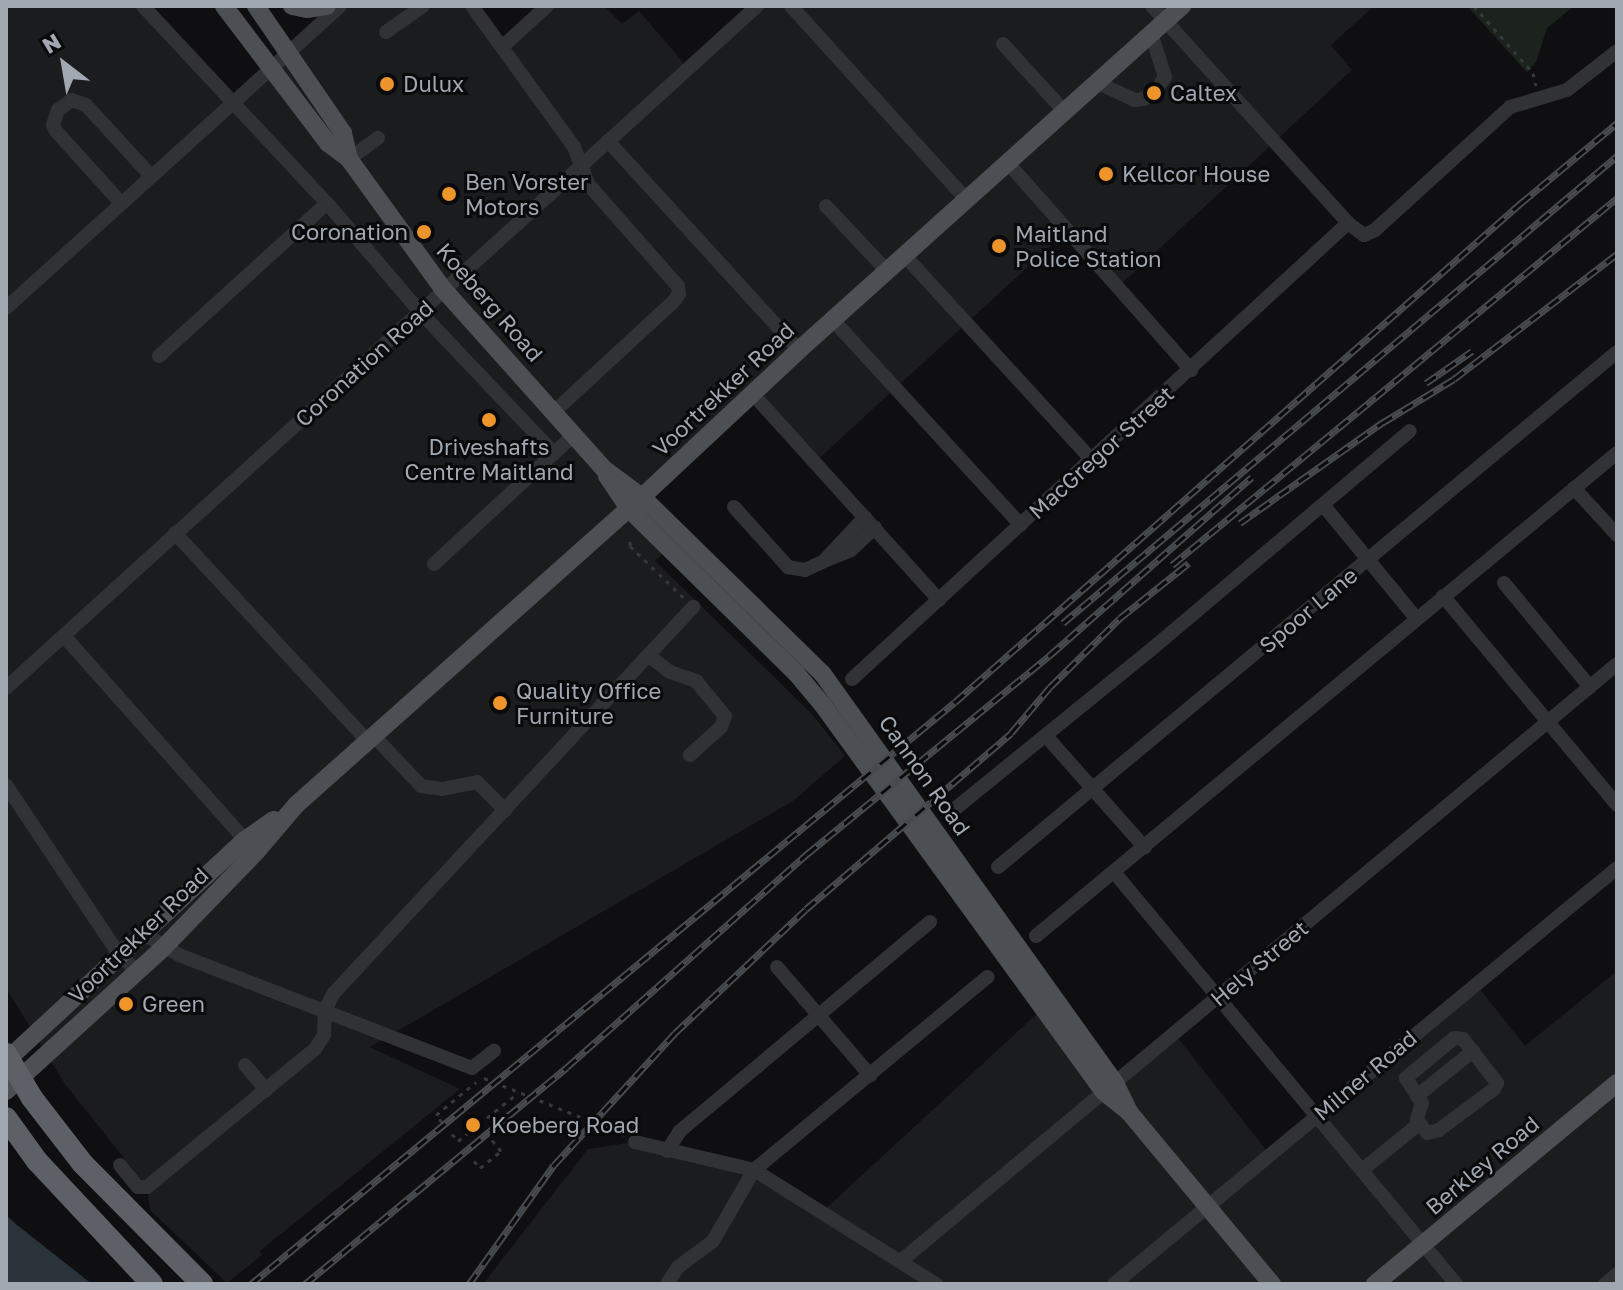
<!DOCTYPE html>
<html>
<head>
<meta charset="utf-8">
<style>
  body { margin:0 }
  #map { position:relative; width:1623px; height:1290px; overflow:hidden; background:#0f0f11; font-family:"Golos Text",sans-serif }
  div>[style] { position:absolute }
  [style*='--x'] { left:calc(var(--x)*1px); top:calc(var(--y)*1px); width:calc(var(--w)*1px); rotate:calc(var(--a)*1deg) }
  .built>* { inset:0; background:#1b1c1e }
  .green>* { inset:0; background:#1c231c }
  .water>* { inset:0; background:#293339 }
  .minor-tunnel>* { height:14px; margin-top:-7px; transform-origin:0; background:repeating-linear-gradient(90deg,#2c2e31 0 14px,transparent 0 21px) }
  .path>* { height:3px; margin-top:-1.5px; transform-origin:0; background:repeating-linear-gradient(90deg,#36393c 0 4px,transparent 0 10px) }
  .minor>* { height:14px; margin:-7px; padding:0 7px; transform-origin:7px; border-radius:7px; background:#303235 }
  .major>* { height:18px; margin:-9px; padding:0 9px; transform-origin:9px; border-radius:9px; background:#4c4f54 }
  .highway>* { height:22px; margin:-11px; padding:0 11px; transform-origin:11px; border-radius:11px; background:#5d6066 }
  .rail>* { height:7px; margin-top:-3.5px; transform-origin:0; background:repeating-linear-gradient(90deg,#0a0a0c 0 12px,#474a4e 0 24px); box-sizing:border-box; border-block:2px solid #474a4e }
  .dots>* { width:22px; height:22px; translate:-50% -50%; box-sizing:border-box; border:4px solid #0a0a0c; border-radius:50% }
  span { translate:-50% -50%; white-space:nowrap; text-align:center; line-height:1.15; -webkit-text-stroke:6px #0a0a0c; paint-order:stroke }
  .poi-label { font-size:22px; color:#a1a8b1 }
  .left { translate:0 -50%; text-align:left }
  .right { translate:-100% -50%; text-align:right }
  .street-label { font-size:22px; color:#a1a8b1 }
  .frame { position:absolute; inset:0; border:8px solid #a1a8b1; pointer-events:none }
  .north { position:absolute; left:24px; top:24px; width:80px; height:80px; -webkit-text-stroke:6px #0a0a0c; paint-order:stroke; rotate:329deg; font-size:22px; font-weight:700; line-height:32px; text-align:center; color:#a1a8b1 }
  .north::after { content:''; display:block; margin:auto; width:28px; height:36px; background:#a1a8b1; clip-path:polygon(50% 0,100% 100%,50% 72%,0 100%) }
</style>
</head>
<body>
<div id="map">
  <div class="built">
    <div style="clip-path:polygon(6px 6px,143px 6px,231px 103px,340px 6px,472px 6px,502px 46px,547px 6px,604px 6px,622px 24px,639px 11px,688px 68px,757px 6px,1374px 6px,1331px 45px,1352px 70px,1117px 288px,1067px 231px,815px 462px,752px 394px,629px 509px,668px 548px,655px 561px,813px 715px,845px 756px,793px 801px,370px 1047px,460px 1089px,260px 1251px,262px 1255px,227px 1283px,150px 1210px,147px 1187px,65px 1084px,6px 988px)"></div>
    <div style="clip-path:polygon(1617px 971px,1617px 1274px,1605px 1284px,483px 1284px,588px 1149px,635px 1142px,754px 1170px,822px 1212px,1041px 1010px,1103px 1091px,1174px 1033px,1270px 1155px,1475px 983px,1525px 1046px)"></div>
  </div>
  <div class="green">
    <div style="clip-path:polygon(1467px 6px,1574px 6px,1547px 28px,1536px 62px,1527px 72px)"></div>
  </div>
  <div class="water">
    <div style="clip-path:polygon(6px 1215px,17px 1225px,92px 1284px,6px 1284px)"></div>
  </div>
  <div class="minor-tunnel">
    <div style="--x:1144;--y:99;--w:23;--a:-43"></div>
  </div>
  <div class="path">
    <div style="--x:1474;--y:6;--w:89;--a:48.6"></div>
    <div style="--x:1533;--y:73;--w:13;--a:77"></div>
    <div style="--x:630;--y:541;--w:5;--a:90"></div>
    <div style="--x:630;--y:546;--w:74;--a:43.9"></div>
    <div style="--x:484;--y:1078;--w:152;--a:22"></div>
    <div style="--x:442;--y:1122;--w:9;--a:-131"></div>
    <div style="--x:436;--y:1115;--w:52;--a:-39.5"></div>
    <div style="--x:452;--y:1134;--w:9;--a:49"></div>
    <div style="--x:458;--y:1141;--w:27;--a:-39"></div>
    <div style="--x:474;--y:1161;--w:9;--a:49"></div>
    <div style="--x:480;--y:1168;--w:27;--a:-39"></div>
    <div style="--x:501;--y:1151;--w:35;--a:-129"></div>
    <div style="--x:479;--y:1124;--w:50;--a:-38.5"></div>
  </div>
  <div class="minor">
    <div style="--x:143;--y:6;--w:270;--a:47"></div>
    <div style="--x:327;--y:203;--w:143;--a:49.5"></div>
    <div style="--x:420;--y:312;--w:195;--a:46.5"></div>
    <div style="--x:472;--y:6;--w:174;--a:54.1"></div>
    <div style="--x:574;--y:147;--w:40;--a:69"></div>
    <div style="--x:588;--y:184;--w:136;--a:48.6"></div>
    <div style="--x:678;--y:286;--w:8;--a:83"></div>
    <div style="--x:679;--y:294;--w:10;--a:127"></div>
    <div style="--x:673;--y:302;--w:162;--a:137.3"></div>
    <div style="--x:791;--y:6;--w:261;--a:47.8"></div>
    <div style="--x:1152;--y:6;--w:292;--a:47.9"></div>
    <div style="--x:1348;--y:223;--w:20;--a:37"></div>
    <div style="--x:1364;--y:235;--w:12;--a:-24"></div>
    <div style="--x:1375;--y:230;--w:183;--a:-42.3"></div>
    <div style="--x:1510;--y:107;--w:59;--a:-16.6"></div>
    <div style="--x:1567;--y:90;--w:63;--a:-38"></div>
    <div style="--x:386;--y:32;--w:45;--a:-35.1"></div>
    <div style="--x:1151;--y:33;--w:46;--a:72.3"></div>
    <div style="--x:1165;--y:77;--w:7;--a:124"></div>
    <div style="--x:1003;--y:44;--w:91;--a:47.7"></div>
    <div style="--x:502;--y:47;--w:61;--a:-42.3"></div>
    <div style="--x:1096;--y:82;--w:43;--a:24.8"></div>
    <div style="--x:1135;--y:100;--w:9;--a:-6"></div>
    <div style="--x:608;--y:141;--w:283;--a:47.6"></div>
    <div style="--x:349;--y:159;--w:36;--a:-36"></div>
    <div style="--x:1007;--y:162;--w:278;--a:48.5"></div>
    <div style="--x:121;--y:203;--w:97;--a:-132.1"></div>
    <div style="--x:56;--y:131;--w:7;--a:-117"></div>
    <div style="--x:53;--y:125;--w:16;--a:-72"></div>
    <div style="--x:58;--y:110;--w:17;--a:-36"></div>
    <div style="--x:72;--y:100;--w:15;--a:20"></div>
    <div style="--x:86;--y:105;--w:96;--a:47.5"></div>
    <div style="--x:826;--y:206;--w:89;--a:46.8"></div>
    <div style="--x:905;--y:256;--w:277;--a:47.5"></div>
    <div style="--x:6;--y:308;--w:450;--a:-42.1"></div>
    <div style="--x:833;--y:320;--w:278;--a:47.5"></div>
    <div style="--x:159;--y:356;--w:227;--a:-42.3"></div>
    <div style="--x:752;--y:393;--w:279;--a:47.9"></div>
    <div style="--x:1574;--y:488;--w:64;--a:47.5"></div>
    <div style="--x:1324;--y:506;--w:145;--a:50.6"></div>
    <div style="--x:734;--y:507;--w:81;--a:48"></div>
    <div style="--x:788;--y:567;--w:17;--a:10"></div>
    <div style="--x:805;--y:570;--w:21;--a:-25"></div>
    <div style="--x:865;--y:517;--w:60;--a:133"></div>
    <div style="--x:824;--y:561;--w:29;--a:-22"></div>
    <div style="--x:851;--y:550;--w:33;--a:-43"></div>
    <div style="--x:175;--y:533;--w:282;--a:47.2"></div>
    <div style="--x:434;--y:564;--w:190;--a:-42.7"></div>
    <div style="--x:1504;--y:583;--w:135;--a:50.4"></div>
    <div style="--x:1443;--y:596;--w:272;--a:50.2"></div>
    <div style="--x:64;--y:636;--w:273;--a:48.4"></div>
    <div style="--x:648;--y:655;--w:28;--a:38"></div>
    <div style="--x:670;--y:672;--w:28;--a:19"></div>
    <div style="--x:696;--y:681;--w:45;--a:50.4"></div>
    <div style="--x:725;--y:716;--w:12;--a:110"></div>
    <div style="--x:721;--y:727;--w:42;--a:137.9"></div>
    <div style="--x:852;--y:679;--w:674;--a:-42.59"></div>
    <div style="--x:6;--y:688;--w:1014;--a:-42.24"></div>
    <div style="--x:373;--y:735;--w:70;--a:46.7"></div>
    <div style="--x:421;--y:786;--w:21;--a:8"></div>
    <div style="--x:442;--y:789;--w:36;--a:-11"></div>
    <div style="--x:477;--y:782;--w:40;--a:45"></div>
    <div style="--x:1046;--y:736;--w:149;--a:48.5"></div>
    <div style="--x:6;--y:785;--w:206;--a:56.3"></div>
    <div style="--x:120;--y:956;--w:23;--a:40"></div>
    <div style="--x:956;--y:808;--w:254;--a:-39.1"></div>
    <div style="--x:1153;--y:648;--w:336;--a:-40.2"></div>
    <div style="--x:998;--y:867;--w:805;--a:-39.76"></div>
    <div style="--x:1114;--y:872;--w:535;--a:50.3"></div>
    <div style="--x:144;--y:934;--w:41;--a:31"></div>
    <div style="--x:179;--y:955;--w:314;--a:21.1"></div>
    <div style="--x:472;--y:1068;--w:28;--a:-38"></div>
    <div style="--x:1036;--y:936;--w:756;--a:-39.74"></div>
    <div style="--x:777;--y:967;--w:143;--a:49.3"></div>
    <div style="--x:1454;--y:1038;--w:9;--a:6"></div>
    <div style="--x:1463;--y:1039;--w:56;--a:52.3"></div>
    <div style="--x:1497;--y:1083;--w:7;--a:117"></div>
    <div style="--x:1494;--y:1089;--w:69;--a:143.3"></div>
    <div style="--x:1439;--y:1130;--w:12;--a:166"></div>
    <div style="--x:1427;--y:1133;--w:17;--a:-126"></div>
    <div style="--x:1417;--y:1119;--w:17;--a:-73"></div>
    <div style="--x:1422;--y:1103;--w:30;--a:-123"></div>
    <div style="--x:1406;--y:1078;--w:62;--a:-39.8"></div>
    <div style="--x:245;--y:1065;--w:33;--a:50"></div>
    <div style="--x:1417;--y:1096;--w:72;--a:-38.8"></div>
    <div style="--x:635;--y:1142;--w:122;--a:13.2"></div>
    <div style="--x:754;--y:1170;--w:215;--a:32.1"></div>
    <div style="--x:667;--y:1151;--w:24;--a:-57"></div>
    <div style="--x:680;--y:1131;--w:326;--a:-39.9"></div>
    <div style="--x:120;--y:1165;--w:28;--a:51"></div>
    <div style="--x:138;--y:1187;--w:9;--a:0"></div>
    <div style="--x:147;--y:1187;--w:217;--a:-39.4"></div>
    <div style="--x:315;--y:1049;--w:17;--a:-57"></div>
    <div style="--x:324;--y:1035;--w:24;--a:-88"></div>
    <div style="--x:325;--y:1011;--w:19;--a:-65"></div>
    <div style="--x:333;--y:994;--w:529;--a:-47.07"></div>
    <div style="--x:1362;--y:1170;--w:73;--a:-38.9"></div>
    <div style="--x:901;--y:1261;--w:932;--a:-39.82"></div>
    <div style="--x:667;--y:1284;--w:20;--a:-57"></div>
    <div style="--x:678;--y:1267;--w:44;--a:-36.6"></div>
    <div style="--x:713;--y:1241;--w:82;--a:-60"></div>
    <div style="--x:754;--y:1170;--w:303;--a:-39.6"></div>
    <div style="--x:1114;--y:1284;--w:653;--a:-39.59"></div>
    <div style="--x:1605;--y:1284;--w:16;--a:-40"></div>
  </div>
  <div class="major">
    <div style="--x:224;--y:6;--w:172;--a:52.8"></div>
    <div style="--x:328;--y:143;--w:26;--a:37"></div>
    <div style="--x:349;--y:159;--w:162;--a:54.1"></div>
    <div style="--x:444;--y:290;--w:240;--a:48.2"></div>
    <div style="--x:604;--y:469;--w:47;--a:36.4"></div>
    <div style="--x:642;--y:497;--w:252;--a:44.4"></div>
    <div style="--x:822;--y:673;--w:504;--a:54.45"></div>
    <div style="--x:1115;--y:1083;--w:32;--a:64"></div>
    <div style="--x:256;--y:6;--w:154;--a:55.6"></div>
    <div style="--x:343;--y:133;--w:27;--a:77"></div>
    <div style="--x:292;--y:6;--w:15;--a:11"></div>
    <div style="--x:307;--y:9;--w:20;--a:-9"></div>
    <div style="--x:607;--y:476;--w:40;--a:56"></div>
    <div style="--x:629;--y:509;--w:234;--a:44.5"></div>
    <div style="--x:796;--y:673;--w:40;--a:50"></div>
    <div style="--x:822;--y:704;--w:478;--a:54"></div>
    <div style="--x:1103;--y:1091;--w:33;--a:39"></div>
    <div style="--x:1129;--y:1112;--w:224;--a:50.3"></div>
    <div style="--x:6;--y:1061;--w:326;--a:-42.8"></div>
    <div style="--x:245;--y:840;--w:35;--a:-35"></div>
    <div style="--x:6;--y:1091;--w:214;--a:-42.3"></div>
    <div style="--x:164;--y:947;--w:134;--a:-45.9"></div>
    <div style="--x:257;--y:851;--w:60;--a:-49.7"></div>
    <div style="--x:296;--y:805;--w:463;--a:-41.7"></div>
    <div style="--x:642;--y:497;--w:215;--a:-43.1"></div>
    <div style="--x:799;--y:350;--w:515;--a:-41.93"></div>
    <div style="--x:1375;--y:1284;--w:315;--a:-39.7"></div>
  </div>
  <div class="highway">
    <div style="--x:6;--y:1054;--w:51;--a:59.4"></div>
    <div style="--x:32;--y:1098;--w:83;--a:52.3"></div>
    <div style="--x:83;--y:1164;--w:169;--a:45.2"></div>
    <div style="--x:6;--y:1118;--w:53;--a:54.2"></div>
    <div style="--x:37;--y:1161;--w:168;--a:46.9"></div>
  </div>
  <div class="rail">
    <div style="--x:1426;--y:383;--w:56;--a:-34.8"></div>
    <div style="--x:1240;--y:523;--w:174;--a:-35.2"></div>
    <div style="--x:1382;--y:423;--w:84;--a:-31.4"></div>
    <div style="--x:1454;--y:379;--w:205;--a:-37.5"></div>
    <div style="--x:1172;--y:565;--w:577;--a:-39.51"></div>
    <div style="--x:1063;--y:623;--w:725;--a:-40.13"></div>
    <div style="--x:251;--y:1284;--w:913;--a:-39.58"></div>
    <div style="--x:955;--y:702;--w:755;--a:-41.4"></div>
    <div style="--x:1521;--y:203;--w:125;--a:-39.8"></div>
    <div style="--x:305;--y:1284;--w:340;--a:-39.6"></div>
    <div style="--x:567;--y:1067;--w:321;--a:-41.6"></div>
    <div style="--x:807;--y:854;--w:314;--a:-39.3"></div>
    <div style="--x:1050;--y:655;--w:269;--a:-41.4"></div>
    <div style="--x:469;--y:1284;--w:146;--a:-54.5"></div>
    <div style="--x:554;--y:1165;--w:179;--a:-47.5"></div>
    <div style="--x:675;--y:1033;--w:180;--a:-43.4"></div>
    <div style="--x:806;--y:909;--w:270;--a:-40.6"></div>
    <div style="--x:1011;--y:733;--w:60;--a:-49.7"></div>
    <div style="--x:1050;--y:687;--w:98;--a:-44.6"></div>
    <div style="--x:1120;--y:618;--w:88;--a:-38.6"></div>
  </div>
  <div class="dots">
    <div style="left:387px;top:84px;background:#ed952b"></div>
    <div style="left:1154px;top:93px;background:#ed952b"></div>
    <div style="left:1106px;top:174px;background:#ed952b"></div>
    <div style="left:449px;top:194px;background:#ed952b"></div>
    <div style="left:424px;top:232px;background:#ed952b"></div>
    <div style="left:999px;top:246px;background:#ed952b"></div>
    <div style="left:489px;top:420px;background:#ed952b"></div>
    <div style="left:500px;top:703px;background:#ed952b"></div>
    <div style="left:126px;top:1004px;background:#ed952b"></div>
    <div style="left:473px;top:1125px;background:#ed952b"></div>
  </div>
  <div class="poi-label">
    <span class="left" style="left:403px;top:84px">Dulux</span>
    <span class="left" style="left:1170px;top:93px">Caltex</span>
    <span class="left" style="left:1122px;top:174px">Kellcor House</span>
    <span class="left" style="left:465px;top:194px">Ben Vorster<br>Motors</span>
    <span class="right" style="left:408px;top:232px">Coronation</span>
    <span class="left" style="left:1015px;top:246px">Maitland<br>Police Station</span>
    <span style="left:489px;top:459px">Driveshafts<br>Centre Maitland</span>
    <span class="left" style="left:516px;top:703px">Quality Office<br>Furniture</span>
    <span class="left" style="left:142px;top:1004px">Green</span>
    <span class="left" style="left:491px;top:1125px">Koeberg Road</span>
  </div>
  <div class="street-label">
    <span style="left:490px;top:302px;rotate:49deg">Koeberg Road</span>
    <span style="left:364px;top:363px;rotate:-42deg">Coronation Road</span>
    <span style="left:723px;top:389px;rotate:-43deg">Voortrekker Road</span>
    <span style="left:1101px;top:452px;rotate:-42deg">MacGregor Street</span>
    <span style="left:1308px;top:610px;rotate:-40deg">Spoor Lane</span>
    <span style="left:925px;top:775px;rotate:55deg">Cannon Road</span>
    <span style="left:138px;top:935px;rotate:-44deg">Voortrekker Road</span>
    <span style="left:1259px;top:963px;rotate:-40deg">Hely Street</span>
    <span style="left:1365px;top:1075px;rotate:-40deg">Milner Road</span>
    <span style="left:1482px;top:1165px;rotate:-40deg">Berkley Road</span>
  </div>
  <div class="frame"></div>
  <div class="north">N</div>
</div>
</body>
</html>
